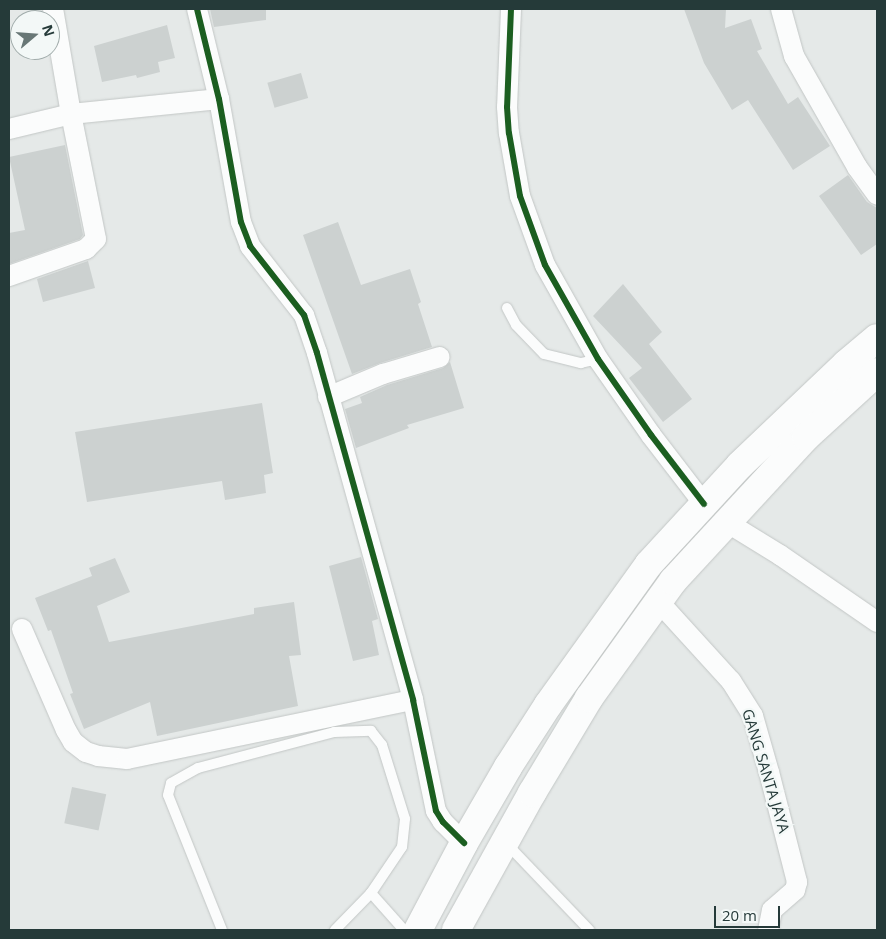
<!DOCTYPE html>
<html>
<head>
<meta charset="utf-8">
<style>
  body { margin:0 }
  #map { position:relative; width:886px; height:939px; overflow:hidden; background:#e5e9e8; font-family:"Open Sans",sans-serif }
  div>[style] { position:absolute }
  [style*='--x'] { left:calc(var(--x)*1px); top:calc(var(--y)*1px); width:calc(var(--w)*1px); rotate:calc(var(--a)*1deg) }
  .building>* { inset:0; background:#ccd1d0; transform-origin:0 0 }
  .roads { filter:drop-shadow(0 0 1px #c2c6c5) drop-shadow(0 0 1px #c2c6c5) }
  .service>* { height:10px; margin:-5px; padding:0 5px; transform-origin:5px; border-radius:5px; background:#fbfcfc }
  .minor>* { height:20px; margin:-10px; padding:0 10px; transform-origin:10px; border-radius:10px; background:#fbfcfc }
  .secondary>* { height:28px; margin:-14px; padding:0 14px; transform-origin:14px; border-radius:14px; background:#fbfcfc }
  .cycleway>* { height:6px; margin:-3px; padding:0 3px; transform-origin:3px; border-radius:3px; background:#1b5e20 }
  span { translate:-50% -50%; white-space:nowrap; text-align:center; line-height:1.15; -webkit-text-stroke:4.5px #f3f8f7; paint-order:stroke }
  .street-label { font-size:15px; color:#253a39 }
  .frame { position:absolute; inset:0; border:10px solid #253a39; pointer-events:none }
  .north { position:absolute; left:10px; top:10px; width:50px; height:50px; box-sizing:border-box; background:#f3f8f7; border:1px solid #a1acab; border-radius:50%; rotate:72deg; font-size:14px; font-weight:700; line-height:20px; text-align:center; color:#253a39 }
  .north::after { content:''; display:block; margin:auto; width:18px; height:22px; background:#687776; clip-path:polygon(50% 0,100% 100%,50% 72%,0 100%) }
  .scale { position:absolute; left:714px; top:906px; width:66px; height:22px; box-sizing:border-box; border:2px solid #253a39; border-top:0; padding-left:6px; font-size:15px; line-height:18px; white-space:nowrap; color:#253a39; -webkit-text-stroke:4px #f3f8f7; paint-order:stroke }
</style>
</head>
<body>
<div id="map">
  <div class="building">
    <div style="clip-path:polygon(210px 9px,266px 9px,266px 20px,214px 27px)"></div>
    <div style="clip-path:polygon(684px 9px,726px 9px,725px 28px,751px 19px,762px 49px,757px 51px,788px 104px,798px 97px,830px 146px,793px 170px,748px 100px,732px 110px,704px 63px)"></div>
    <div style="clip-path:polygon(167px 25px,175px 58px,158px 62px,160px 72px,137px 78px,136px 75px,102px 82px,94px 46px)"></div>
    <div style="left:301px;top:73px;width:26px;height:35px;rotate:74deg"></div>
    <div style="clip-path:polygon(65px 145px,83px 235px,80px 239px,9px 264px,9px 233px,25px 230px,9px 157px)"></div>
    <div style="clip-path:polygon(848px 175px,867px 202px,877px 208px,877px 244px,861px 255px,819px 196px)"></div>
    <div style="clip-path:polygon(338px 222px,361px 285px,410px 269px,421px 302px,418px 304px,432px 347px,380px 363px,352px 374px,303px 235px)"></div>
    <div style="clip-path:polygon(88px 261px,95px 288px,43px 302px,37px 279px)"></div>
    <div style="clip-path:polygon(623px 284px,662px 332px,649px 344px,692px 399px,663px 422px,629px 378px,642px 368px,593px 316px)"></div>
    <div style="clip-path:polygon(450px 362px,464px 408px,407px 425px,409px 428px,356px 448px,345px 409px,362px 403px,360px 397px,387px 385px,443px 368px)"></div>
    <div style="clip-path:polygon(262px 403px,273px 473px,264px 475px,266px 493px,225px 500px,222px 481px,87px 502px,75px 432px)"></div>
    <div style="clip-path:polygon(361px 557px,378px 619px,372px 621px,379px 655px,353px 661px,329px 566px)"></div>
    <div style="clip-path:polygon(115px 558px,130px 592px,97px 606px,109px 642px,254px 614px,254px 608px,294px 602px,301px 655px,289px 656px,298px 706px,157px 736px,150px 702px,84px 729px,70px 694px,73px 693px,51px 630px,48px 631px,35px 598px,92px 576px,89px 568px)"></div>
    <div style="left:72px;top:787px;width:35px;height:37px;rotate:12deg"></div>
  </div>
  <div class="roads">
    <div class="service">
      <div style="--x:507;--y:308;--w:19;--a:62"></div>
      <div style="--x:516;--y:325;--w:40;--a:46"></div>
      <div style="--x:544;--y:354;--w:38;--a:14"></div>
      <div style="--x:581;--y:363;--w:17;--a:-13"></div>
      <div style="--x:505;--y:842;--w:122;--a:46.3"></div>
      <div style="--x:371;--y:893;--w:50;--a:48.3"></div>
      <div style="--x:222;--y:930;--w:145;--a:-111.8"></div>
      <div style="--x:168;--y:795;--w:12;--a:-76"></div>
      <div style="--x:171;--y:783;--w:31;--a:-29"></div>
      <div style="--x:198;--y:768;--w:141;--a:-14.8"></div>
      <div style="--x:334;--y:732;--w:37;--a:-2"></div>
      <div style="--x:371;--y:731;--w:18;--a:52"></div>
      <div style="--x:382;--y:745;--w:77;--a:72.7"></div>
      <div style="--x:405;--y:819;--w:28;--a:96"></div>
      <div style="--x:402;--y:847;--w:55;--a:124"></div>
      <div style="--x:371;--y:893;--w:52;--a:134.2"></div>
    </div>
    <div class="minor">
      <div style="--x:197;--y:9;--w:93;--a:76.3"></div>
      <div style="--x:219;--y:99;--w:125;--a:79.9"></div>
      <div style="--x:241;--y:222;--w:26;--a:69"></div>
      <div style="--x:250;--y:246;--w:88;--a:52"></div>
      <div style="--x:304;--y:315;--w:40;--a:71.1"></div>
      <div style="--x:317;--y:353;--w:360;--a:74.5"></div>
      <div style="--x:413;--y:700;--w:113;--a:78.3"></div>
      <div style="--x:436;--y:811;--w:13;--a:58"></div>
      <div style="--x:443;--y:822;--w:30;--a:45"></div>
      <div style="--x:511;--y:9;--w:98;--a:92.3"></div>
      <div style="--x:507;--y:107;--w:26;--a:86"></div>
      <div style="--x:509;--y:133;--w:64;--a:80.1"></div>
      <div style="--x:520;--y:196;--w:73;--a:70.1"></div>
      <div style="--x:545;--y:265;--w:108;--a:60.6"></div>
      <div style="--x:598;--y:359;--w:93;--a:55.1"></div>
      <div style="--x:651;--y:435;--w:87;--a:52.5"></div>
      <div style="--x:781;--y:9;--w:49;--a:74.5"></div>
      <div style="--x:794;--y:56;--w:128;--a:60.4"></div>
      <div style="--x:857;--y:167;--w:34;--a:54"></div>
      <div style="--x:9;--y:129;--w:64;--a:-13.6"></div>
      <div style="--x:71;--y:114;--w:149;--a:-5.8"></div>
      <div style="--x:9;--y:276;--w:82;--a:-19.3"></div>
      <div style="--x:86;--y:249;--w:14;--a:-45"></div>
      <div style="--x:96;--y:239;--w:127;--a:-101.3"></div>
      <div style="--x:71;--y:114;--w:107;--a:-99.7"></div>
      <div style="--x:328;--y:397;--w:60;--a:-22.7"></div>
      <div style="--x:383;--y:374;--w:59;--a:-16.6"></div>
      <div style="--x:728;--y:523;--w:61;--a:31.6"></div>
      <div style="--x:780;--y:555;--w:118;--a:34.6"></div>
      <div style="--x:659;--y:602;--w:107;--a:47.7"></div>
      <div style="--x:731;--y:681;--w:41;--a:57.8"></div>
      <div style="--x:753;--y:716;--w:58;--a:74.1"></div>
      <div style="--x:769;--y:772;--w:114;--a:75.7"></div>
      <div style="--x:797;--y:882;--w:8;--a:104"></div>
      <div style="--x:795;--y:890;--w:30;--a:139"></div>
      <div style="--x:772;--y:910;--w:20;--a:101"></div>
      <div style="--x:22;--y:629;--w:110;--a:66.5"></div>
      <div style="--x:66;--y:730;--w:14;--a:60"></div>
      <div style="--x:73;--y:742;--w:16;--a:38"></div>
      <div style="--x:86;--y:752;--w:13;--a:18"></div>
      <div style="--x:98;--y:756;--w:29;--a:6"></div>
      <div style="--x:127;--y:759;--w:292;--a:-11.7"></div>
    </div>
    <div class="secondary">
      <div style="--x:418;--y:930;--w:98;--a:-62.1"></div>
      <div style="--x:464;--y:843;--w:88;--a:-59.9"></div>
      <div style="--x:508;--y:767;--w:74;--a:-57.2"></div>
      <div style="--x:548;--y:705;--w:173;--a:-54.4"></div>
      <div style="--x:649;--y:564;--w:134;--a:-47.4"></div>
      <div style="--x:740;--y:465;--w:146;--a:-43.6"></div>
      <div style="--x:846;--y:364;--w:40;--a:-40"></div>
      <div style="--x:456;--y:930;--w:157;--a:-61"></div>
      <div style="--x:532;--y:793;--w:111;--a:-59"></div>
      <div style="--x:589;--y:698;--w:144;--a:-54.3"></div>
      <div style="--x:673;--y:581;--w:196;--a:-47.3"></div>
      <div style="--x:806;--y:437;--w:96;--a:-42.5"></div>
    </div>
  </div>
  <div class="cycleway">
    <div style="--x:197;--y:9;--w:93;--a:76.3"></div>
    <div style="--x:219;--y:99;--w:125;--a:79.9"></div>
    <div style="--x:241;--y:222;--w:26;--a:69"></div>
    <div style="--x:250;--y:246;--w:88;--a:52"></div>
    <div style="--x:304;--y:315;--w:40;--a:71.1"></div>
    <div style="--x:317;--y:353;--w:360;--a:74.5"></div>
    <div style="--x:413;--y:700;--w:113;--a:78.3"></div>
    <div style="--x:436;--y:811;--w:13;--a:58"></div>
    <div style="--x:443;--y:822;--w:30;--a:45"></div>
    <div style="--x:511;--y:9;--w:98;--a:92.3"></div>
    <div style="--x:507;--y:107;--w:26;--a:86"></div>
    <div style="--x:509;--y:133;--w:64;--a:80.1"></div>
    <div style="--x:520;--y:196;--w:73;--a:70.1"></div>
    <div style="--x:545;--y:265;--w:108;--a:60.6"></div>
    <div style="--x:598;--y:359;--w:93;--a:55.1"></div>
    <div style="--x:651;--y:435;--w:87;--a:52.5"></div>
  </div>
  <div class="street-label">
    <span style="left:766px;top:771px;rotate:73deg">GANG SANTA JAYA</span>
  </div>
  <div class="frame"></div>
  <div class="north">N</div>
  <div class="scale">20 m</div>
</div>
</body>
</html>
